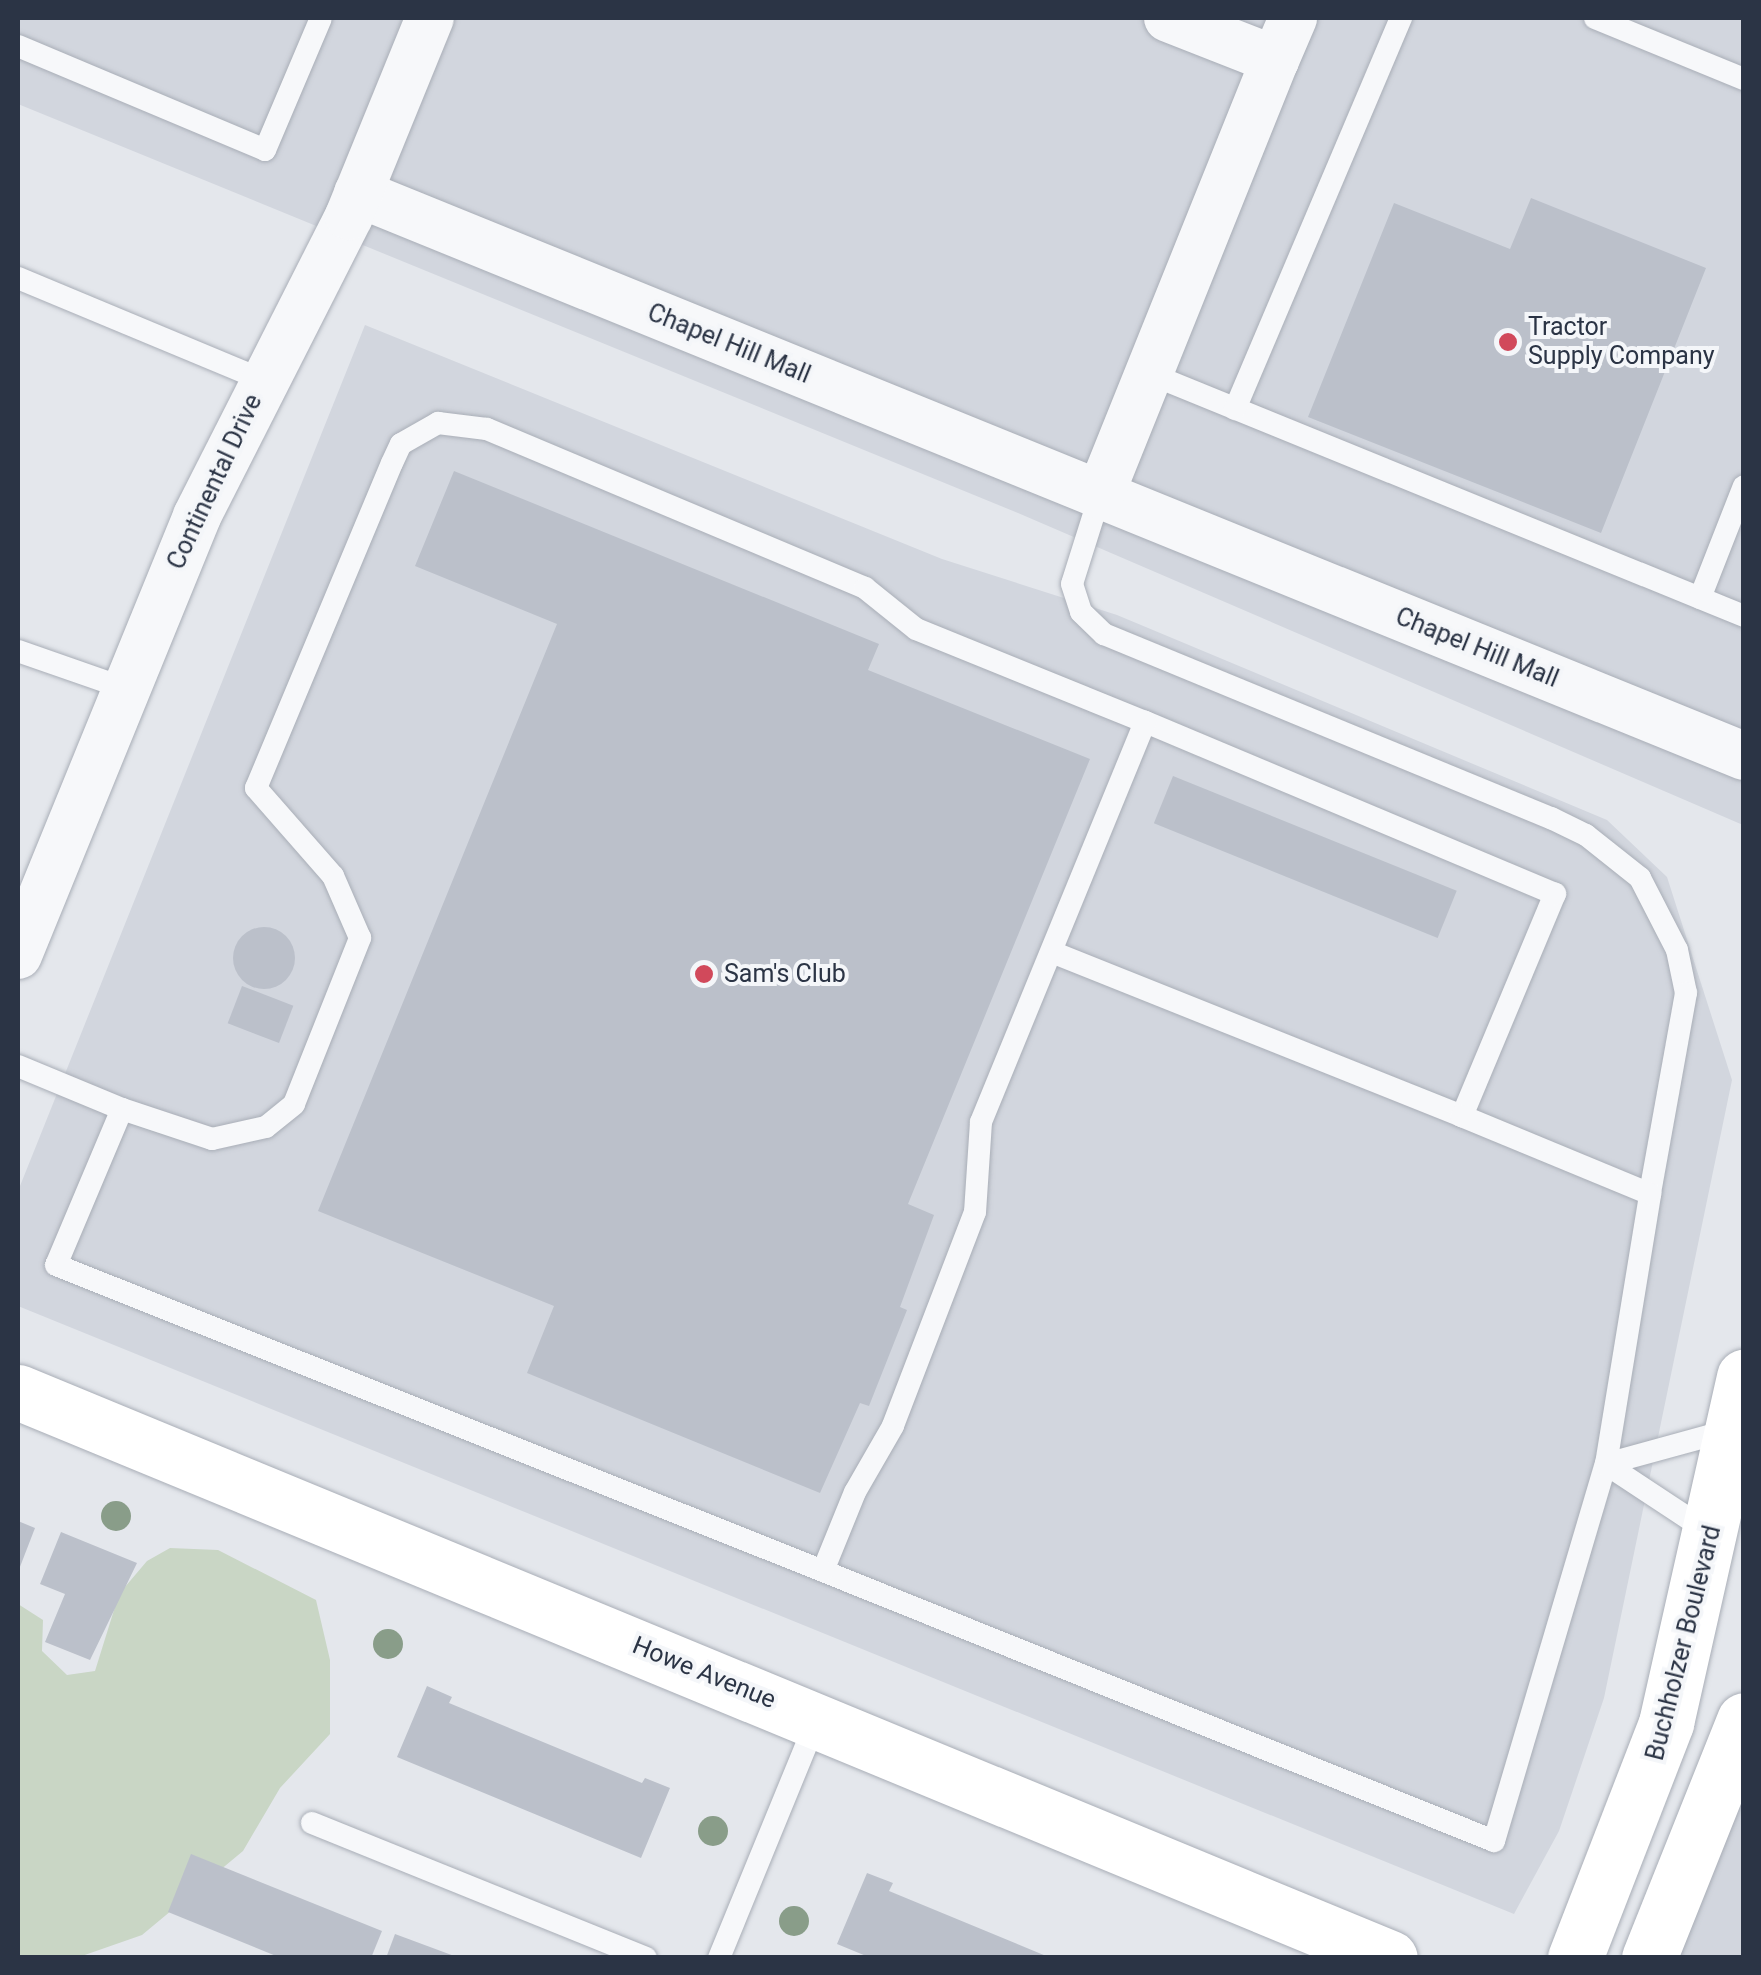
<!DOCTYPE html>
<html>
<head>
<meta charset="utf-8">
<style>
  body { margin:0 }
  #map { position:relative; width:1761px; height:1975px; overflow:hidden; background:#e4e7ec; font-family:Roboto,sans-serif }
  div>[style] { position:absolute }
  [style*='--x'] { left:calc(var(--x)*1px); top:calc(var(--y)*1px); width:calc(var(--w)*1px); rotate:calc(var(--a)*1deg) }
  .built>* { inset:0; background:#d2d6de }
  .green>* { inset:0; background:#c9d6c5 }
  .building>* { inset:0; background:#bbc0ca; transform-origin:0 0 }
  .round { border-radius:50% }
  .roads { filter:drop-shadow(0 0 2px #a9aeb7) drop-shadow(0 0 2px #a9aeb7) }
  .lane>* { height:22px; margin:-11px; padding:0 11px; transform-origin:11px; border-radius:11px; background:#f7f8fa }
  .street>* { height:48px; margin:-24px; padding:0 24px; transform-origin:24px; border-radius:24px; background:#f7f8fa }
  .secondary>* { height:55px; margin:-27.5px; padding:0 27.5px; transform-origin:27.5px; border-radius:27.5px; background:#fff }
  .trees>* { width:30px; height:30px; margin:-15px; border-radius:50%; background:#899d89 }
  .dots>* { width:28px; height:28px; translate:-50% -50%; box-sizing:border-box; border:5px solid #f4f6f9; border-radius:50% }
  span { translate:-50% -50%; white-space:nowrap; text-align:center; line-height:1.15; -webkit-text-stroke:8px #f4f6f9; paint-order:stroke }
  .poi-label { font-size:25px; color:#2b3445 }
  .left { translate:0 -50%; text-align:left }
  .street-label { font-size:25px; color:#2b3445 }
  .frame { position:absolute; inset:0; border:20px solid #2b3445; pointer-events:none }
</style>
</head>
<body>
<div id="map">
  <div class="built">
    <div style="clip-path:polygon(18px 18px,1743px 18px,1743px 825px,1018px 513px,18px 104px)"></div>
    <div style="clip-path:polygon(365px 325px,942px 559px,1117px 615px,1607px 820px,1667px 877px,1732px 1080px,1604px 1698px,1559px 1831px,1514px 1914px,18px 1306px,18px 1191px)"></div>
    <div style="clip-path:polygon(1743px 1782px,1743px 1957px,1674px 1958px)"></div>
  </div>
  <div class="green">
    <div style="clip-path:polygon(170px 1548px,218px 1550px,316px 1600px,330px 1660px,330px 1734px,280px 1788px,243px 1851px,142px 1935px,79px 1957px,18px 1957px,18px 1604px,43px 1620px,42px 1651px,67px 1675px,95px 1671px,119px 1594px,147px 1561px)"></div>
  </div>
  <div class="building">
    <div style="clip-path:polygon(1531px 198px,1706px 268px,1601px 533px,1308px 417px,1394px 203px,1510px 249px)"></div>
    <div style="clip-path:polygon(454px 471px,879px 644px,868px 670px,1090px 759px,908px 1204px,934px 1215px,900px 1307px,907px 1310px,869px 1406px,860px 1403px,820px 1493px,527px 1373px,554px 1306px,318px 1211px,557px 624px,415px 566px)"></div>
    <div style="left:1173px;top:776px;width:306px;height:51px;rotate:22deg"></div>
    <div class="round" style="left:233px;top:927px;width:62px;height:62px"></div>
    <div style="left:242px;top:986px;width:55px;height:40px;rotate:21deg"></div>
    <div style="clip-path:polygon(18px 1521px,35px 1528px,18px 1572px)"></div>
    <div style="clip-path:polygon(61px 1532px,137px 1563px,90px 1660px,45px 1642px,65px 1594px,40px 1584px)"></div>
    <div style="clip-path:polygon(427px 1686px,452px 1697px,449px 1703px,642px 1783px,645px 1778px,670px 1788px,641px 1858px,397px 1757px)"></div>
    <div style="clip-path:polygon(191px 1854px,382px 1931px,371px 1958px,281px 1958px,168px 1912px)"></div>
    <div style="clip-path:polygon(867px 1873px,893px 1883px,889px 1891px,1051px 1958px,871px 1958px,837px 1944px)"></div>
    <div style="clip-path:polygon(395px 1934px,457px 1957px,457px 1958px,386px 1958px)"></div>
  </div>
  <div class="roads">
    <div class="lane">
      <div style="--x:1595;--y:18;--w:161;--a:22.3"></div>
      <div style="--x:18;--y:46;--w:268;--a:22.8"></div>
      <div style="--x:265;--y:150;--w:143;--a:-67"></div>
      <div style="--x:18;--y:278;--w:265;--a:22.6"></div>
      <div style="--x:1148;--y:373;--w:644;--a:22.18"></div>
      <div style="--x:1235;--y:409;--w:425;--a:-67"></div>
      <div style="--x:1100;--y:495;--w:93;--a:107.5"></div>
      <div style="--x:1072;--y:584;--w:29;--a:72"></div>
      <div style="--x:1081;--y:612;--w:32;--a:44"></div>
      <div style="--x:1104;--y:634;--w:483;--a:22.4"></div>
      <div style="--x:1551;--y:818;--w:39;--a:26"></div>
      <div style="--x:1586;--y:835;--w:69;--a:38.5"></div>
      <div style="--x:1640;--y:878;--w:81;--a:62.8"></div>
      <div style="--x:1677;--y:950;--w:44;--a:78.2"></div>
      <div style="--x:1686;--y:993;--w:204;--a:100.2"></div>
      <div style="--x:1700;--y:598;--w:120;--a:-68.6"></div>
      <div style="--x:18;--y:651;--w:112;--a:19.2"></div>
      <div style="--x:1052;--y:952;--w:442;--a:21.8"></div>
      <div style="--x:1462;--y:1116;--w:241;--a:-67.3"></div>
      <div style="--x:1555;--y:894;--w:445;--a:-157.2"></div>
      <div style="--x:1145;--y:722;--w:432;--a:112.3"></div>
      <div style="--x:981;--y:1122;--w:90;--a:93.8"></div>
      <div style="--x:975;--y:1212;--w:229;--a:111"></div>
      <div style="--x:893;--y:1426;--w:76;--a:119.9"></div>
      <div style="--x:855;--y:1492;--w:85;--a:112.1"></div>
      <div style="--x:823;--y:1571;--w:723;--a:21.92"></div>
      <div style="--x:1494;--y:1841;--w:393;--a:-73.5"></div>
      <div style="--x:1606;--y:1464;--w:274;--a:-80.7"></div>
      <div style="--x:1650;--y:1194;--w:204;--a:-157.5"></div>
      <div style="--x:18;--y:1066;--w:113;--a:22.5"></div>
      <div style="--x:122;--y:1109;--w:169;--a:112.9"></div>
      <div style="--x:56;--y:1265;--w:826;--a:21.75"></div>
      <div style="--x:122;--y:1109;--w:95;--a:18.4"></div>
      <div style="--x:212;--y:1139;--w:55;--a:-12.5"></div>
      <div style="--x:266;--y:1127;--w:36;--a:-39"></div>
      <div style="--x:294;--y:1104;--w:179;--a:-68.3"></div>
      <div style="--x:360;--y:938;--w:68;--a:-113.5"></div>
      <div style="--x:333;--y:876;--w:117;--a:-131.2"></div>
      <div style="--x:256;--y:788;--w:352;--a:-67.3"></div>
      <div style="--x:392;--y:463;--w:21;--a:-65"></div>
      <div style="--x:401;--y:444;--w:43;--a:-29.6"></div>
      <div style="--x:438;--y:423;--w:49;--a:7"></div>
      <div style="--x:487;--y:429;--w:410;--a:22.8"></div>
      <div style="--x:865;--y:588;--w:65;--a:38.8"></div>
      <div style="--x:916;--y:629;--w:247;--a:22.1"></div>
      <div style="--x:1709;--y:1532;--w:123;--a:-146.6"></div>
      <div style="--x:1606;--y:1464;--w:129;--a:-15.3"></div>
      <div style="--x:312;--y:1823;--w:360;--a:22"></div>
      <div style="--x:719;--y:1958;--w:255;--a:-67.7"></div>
    </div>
    <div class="street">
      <div style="--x:1168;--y:18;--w:115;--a:21.4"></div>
      <div style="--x:1275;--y:60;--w:46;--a:-66.8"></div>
      <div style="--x:358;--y:193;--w:1496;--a:22.11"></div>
      <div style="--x:1100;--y:495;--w:469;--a:-68.1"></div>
      <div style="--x:18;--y:955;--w:474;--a:-67.8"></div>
      <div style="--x:197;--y:516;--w:336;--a:-63.1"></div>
      <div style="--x:349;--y:216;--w:214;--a:-67.8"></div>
    </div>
    <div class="secondary">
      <div style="--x:18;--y:1392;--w:1484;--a:22.42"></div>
      <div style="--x:1575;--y:1958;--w:252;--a:-68.8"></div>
      <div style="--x:1666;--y:1723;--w:355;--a:-77.3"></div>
      <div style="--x:1649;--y:1958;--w:256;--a:-68.2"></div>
    </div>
  </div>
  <div class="trees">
    <div style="left:116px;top:1516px"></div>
    <div style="left:388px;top:1644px"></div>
    <div style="left:713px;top:1831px"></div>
    <div style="left:794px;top:1921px"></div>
  </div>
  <div class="dots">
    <div style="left:1508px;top:342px;background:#d1495b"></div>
    <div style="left:704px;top:974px;background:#d1495b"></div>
  </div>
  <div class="poi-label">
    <span class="left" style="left:1528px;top:342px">Tractor<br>Supply Company</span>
    <span class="left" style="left:724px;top:974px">Sam's Club</span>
  </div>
  <div class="street-label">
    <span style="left:729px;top:344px;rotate:22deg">Chapel Hill Mall</span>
    <span style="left:215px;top:482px;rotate:-65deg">Continental Drive</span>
    <span style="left:1477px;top:648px;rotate:22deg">Chapel Hill Mall</span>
    <span style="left:1684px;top:1643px;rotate:-76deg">Buchholzer Boulevard</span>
    <span style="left:704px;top:1673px;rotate:22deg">Howe Avenue</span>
  </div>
  <div class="frame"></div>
</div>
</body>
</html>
